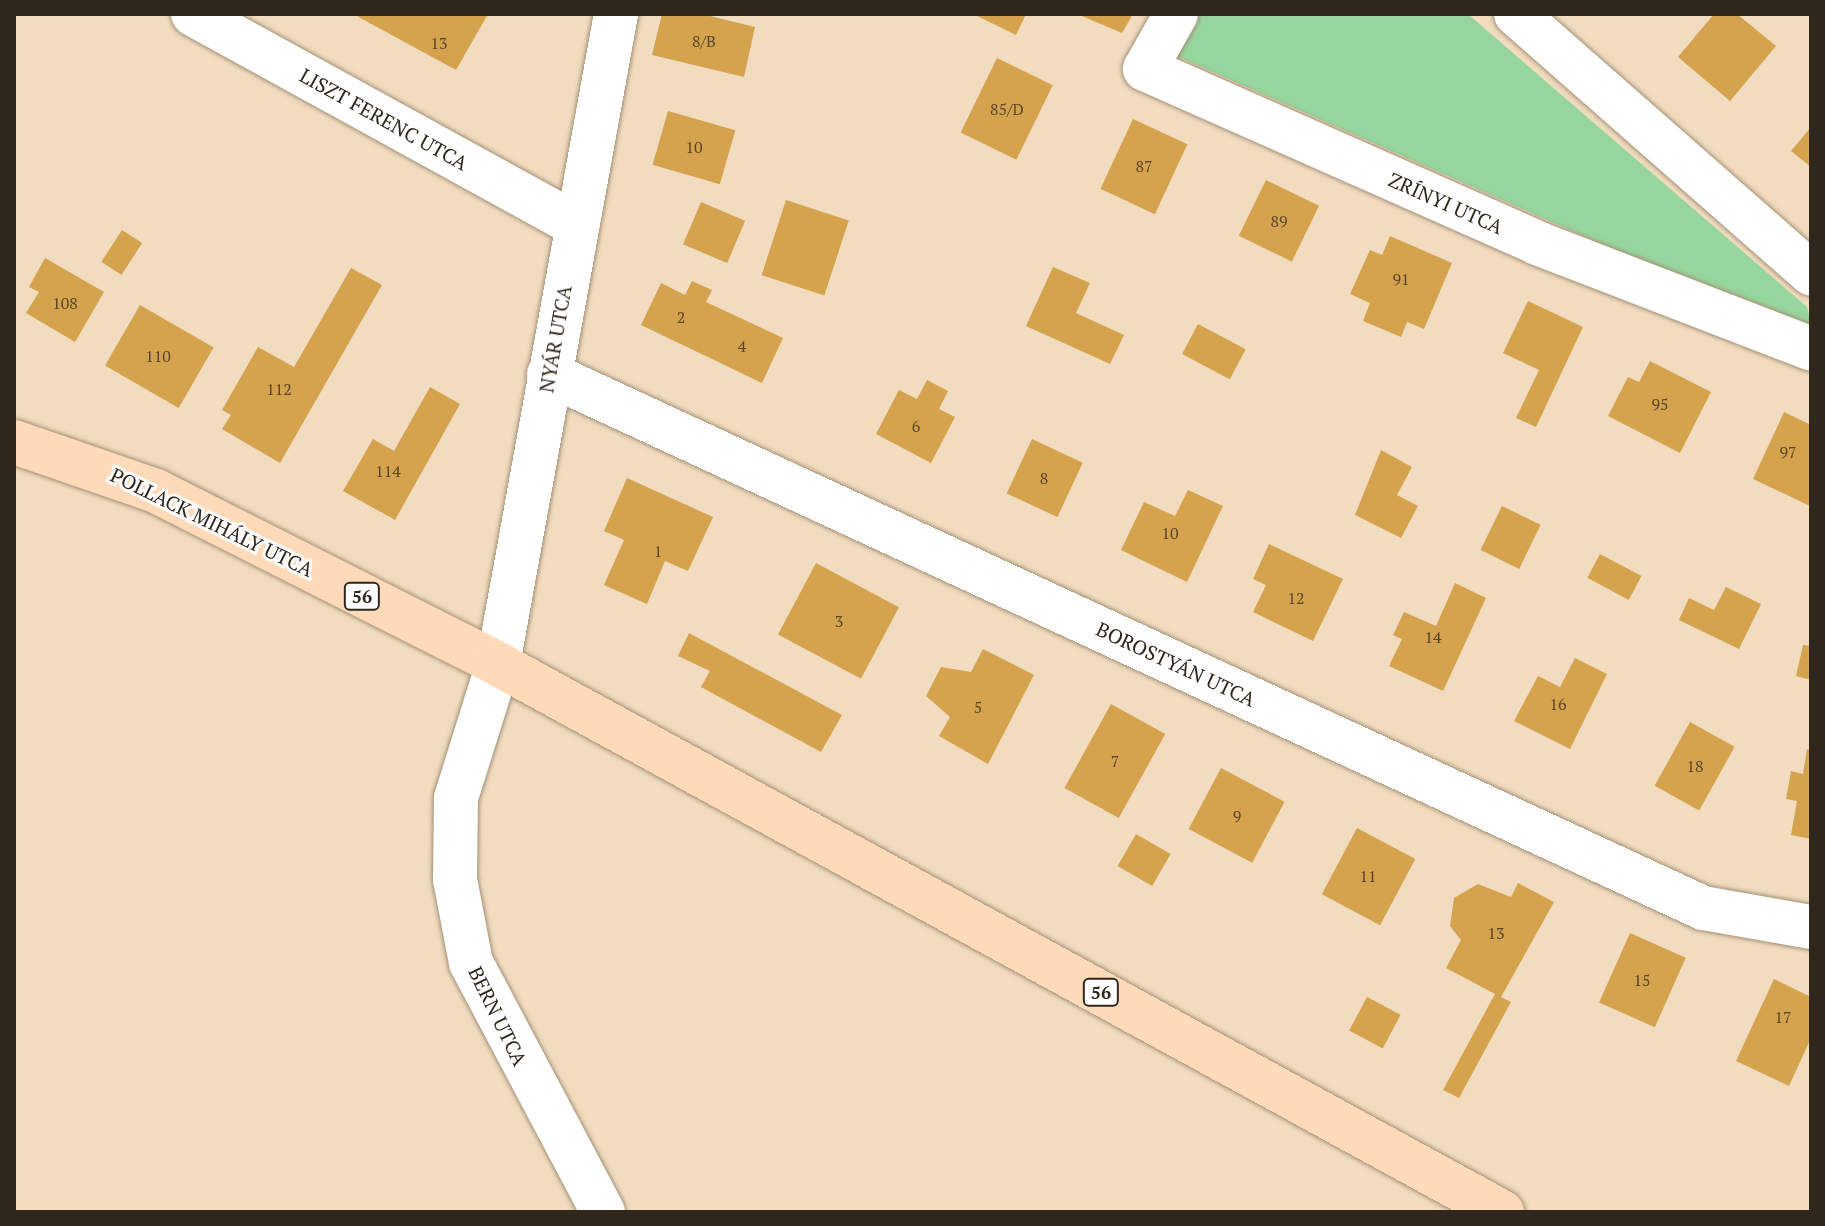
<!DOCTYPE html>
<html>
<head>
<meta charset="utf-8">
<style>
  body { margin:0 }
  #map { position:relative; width:1825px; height:1226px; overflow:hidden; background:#f1dcc0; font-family:"PT Serif",serif }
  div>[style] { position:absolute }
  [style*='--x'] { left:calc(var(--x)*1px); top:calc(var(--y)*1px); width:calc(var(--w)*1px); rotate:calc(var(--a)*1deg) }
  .green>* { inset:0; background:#96d69e }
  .building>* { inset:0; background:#d5a24d; transform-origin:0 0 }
  .roads { filter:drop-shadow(0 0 2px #a49076) drop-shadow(0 0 2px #a49076) }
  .minor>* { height:44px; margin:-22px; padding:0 22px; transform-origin:22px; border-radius:22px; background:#fff }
  .major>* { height:44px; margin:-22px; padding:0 22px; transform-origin:22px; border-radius:22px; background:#fedab9 }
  span { translate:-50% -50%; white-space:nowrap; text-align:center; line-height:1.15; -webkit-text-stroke:6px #fff; paint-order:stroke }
  .number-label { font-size:16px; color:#584628 }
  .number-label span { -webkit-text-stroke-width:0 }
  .shield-label span { padding:2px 6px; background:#fff; border:2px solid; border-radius:6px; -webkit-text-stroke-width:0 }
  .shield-label { font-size:18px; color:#2f271c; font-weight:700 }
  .street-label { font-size:20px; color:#2f271c }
  .frame { position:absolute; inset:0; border:16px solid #2f271c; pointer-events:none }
</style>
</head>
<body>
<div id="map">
  <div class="green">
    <div style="clip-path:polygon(1194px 14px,1468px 14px,1807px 307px,1811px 322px,1796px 330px,1172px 54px)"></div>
  </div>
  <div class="building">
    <div style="clip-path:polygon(353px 14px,488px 14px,456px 70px)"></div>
    <div style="clip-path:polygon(662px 14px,702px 14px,755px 27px,744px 77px,652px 55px)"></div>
    <div style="clip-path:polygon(973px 14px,1026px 14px,1016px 35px)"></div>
    <div style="clip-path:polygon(1077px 14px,1133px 14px,1122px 33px)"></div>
    <div style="clip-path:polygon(1714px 14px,1737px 14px,1776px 46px,1730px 101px,1678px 57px)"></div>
    <div style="left:997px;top:58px;width:62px;height:83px;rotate:26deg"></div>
    <div style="left:668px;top:111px;width:70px;height:56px;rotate:16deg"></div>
    <div style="left:1133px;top:119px;width:60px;height:77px;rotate:25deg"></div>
    <div style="clip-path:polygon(1811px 127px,1811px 167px,1791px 151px)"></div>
    <div style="left:1266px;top:180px;width:59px;height:62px;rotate:26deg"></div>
    <div style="left:786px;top:200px;width:66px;height:79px;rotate:18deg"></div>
    <div style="left:701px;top:202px;width:48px;height:46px;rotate:23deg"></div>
    <div style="left:122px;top:230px;width:24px;height:38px;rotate:33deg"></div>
    <div style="clip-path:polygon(1390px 236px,1452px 263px,1424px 329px,1407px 322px,1401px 337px,1363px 321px,1370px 303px,1350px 294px,1370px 250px,1382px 255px)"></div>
    <div style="clip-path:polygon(45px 258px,104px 292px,75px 342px,26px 313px,39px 292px,29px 287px)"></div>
    <div style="clip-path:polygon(1053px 267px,1090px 283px,1076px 313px,1124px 335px,1110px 364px,1026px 326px)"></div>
    <div style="clip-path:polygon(351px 268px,382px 285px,280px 463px,222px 429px,231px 415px,222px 410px,258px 347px,294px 367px)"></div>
    <div style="clip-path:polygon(692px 281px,712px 290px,706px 302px,783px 338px,762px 383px,641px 325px,661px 283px,685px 295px)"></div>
    <div style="clip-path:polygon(1528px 301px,1583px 327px,1536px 427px,1516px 418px,1539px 370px,1503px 353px)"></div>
    <div style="left:140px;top:305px;width:85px;height:70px;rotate:30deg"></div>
    <div style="left:1198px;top:324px;width:54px;height:34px;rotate:28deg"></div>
    <div style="clip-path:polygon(1650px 361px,1711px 392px,1680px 453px,1608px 416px,1628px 377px,1639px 382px)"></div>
    <div style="clip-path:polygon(927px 380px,948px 391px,939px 409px,955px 417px,931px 463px,876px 434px,899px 390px,917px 399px)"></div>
    <div style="clip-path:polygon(430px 387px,460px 404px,395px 520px,343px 491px,373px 439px,394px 451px)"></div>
    <div style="clip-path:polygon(1784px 412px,1811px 425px,1810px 506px,1753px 479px)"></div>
    <div style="left:1032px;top:439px;width:56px;height:60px;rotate:25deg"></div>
    <div style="clip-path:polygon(1381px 450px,1412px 467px,1397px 495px,1418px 506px,1401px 538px,1355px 515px)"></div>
    <div style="clip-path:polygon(627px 478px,713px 517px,688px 571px,665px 561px,647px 604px,604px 585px,624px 540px,604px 531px)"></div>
    <div style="clip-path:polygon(1188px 490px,1223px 506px,1187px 582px,1121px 550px,1144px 502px,1175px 516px)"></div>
    <div style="left:1502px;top:506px;width:43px;height:49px;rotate:26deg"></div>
    <div style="clip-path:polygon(1269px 544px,1343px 579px,1313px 641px,1253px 612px,1266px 585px,1253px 579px)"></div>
    <div style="left:1600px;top:554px;width:47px;height:27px;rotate:28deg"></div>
    <div style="left:816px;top:563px;width:94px;height:81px;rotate:28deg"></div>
    <div style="clip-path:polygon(1455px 583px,1486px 598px,1443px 691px,1389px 666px,1402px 639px,1393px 635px,1404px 612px,1436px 626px)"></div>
    <div style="clip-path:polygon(1726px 587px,1761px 604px,1739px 649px,1679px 620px,1689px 598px,1714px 610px)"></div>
    <div style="clip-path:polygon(689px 633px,842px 715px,821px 752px,701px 687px,710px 671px,678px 656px)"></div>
    <div style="clip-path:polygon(1803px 645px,1811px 646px,1811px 680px,1796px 676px)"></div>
    <div style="clip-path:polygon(983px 649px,1034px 675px,988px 764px,939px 736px,950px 717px,926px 696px,941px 667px,971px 672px)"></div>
    <div style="clip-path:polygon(1575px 658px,1607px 674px,1570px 749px,1514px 721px,1538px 676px,1560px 687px)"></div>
    <div style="left:1111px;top:704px;width:62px;height:96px;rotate:29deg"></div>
    <div style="left:1690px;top:722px;width:51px;height:73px;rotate:29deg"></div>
    <div style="clip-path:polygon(1807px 749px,1811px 750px,1811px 839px,1791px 835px,1797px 801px,1786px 799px,1791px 771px,1803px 774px)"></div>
    <div style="left:1221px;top:768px;width:72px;height:69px;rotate:28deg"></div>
    <div style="left:1357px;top:828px;width:66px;height:75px;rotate:28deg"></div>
    <div style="left:1136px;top:834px;width:40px;height:37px;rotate:30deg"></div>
    <div style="clip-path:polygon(1518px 883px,1554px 902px,1501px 997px,1511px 1002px,1459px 1098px,1443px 1090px,1495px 994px,1446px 968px,1461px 940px,1450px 926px,1454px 898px,1478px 884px,1511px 897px)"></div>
    <div style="left:1630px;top:933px;width:61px;height:76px;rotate:24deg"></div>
    <div style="clip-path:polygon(1774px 979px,1811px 997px,1811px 1038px,1789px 1086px,1736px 1061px)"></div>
    <div style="left:1367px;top:997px;width:38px;height:38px;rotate:28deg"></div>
  </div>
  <div class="roads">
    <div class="minor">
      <div style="--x:193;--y:14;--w:436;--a:28.8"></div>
      <div style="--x:1176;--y:14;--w:63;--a:119.4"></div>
      <div style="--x:1145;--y:69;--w:429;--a:23.9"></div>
      <div style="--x:1537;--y:243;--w:294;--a:21.1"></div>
      <div style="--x:1516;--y:14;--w:393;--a:41.3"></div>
      <div style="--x:549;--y:374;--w:1272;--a:24.83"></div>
      <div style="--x:1703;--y:908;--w:110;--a:10"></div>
      <div style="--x:603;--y:1212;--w:282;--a:-117.9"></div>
      <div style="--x:471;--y:963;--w:86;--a:-100.8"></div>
      <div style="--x:455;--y:879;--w:81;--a:-89.3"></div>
      <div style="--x:456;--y:798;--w:140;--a:-72.6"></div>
      <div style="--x:498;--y:664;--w:661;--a:-79.71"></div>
    </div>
    <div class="major">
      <div style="--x:14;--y:442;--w:150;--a:19"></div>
      <div style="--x:156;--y:491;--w:383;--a:26.8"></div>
      <div style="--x:498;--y:664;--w:1144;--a:28.63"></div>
    </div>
  </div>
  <div class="number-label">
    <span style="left:704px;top:41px">8/B</span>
    <span style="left:439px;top:43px">13</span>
    <span style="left:1007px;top:109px">85/D</span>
    <span style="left:694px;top:147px">10</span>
    <span style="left:1144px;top:166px">87</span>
    <span style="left:1279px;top:221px">89</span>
    <span style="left:1401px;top:279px">91</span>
    <span style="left:65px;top:303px">108</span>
    <span style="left:681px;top:317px">2</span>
    <span style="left:742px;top:346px">4</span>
    <span style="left:158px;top:356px">110</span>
    <span style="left:279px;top:389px">112</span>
    <span style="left:1660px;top:404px">95</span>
    <span style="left:916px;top:426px">6</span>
    <span style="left:1788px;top:452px">97</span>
    <span style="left:388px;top:471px">114</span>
    <span style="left:1044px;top:478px">8</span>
    <span style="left:1170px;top:533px">10</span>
    <span style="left:658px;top:551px">1</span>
    <span style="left:1296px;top:598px">12</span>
    <span style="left:839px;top:621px">3</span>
    <span style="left:1433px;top:637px">14</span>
    <span style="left:1558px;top:704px">16</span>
    <span style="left:978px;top:707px">5</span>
    <span style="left:1115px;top:761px">7</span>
    <span style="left:1695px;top:766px">18</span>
    <span style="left:1237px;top:816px">9</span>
    <span style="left:1368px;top:876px">11</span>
    <span style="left:1496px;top:933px">13</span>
    <span style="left:1642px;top:980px">15</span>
    <span style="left:1783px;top:1017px">17</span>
  </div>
  <div class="shield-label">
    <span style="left:362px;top:596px">56</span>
    <span style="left:1101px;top:992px">56</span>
  </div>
  <div class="street-label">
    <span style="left:384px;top:119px;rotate:29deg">LISZT FERENC UTCA</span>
    <span style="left:1446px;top:203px;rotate:24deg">ZRÍNYI UTCA</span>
    <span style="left:555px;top:339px;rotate:-80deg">NYÁR UTCA</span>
    <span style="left:212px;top:522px;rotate:26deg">POLLACK MIHÁLY UTCA</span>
    <span style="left:1176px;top:664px;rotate:25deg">BOROSTYÁN UTCA</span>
    <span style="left:498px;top:1016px;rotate:64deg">BERN UTCA</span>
  </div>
  <div class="frame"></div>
</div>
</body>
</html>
